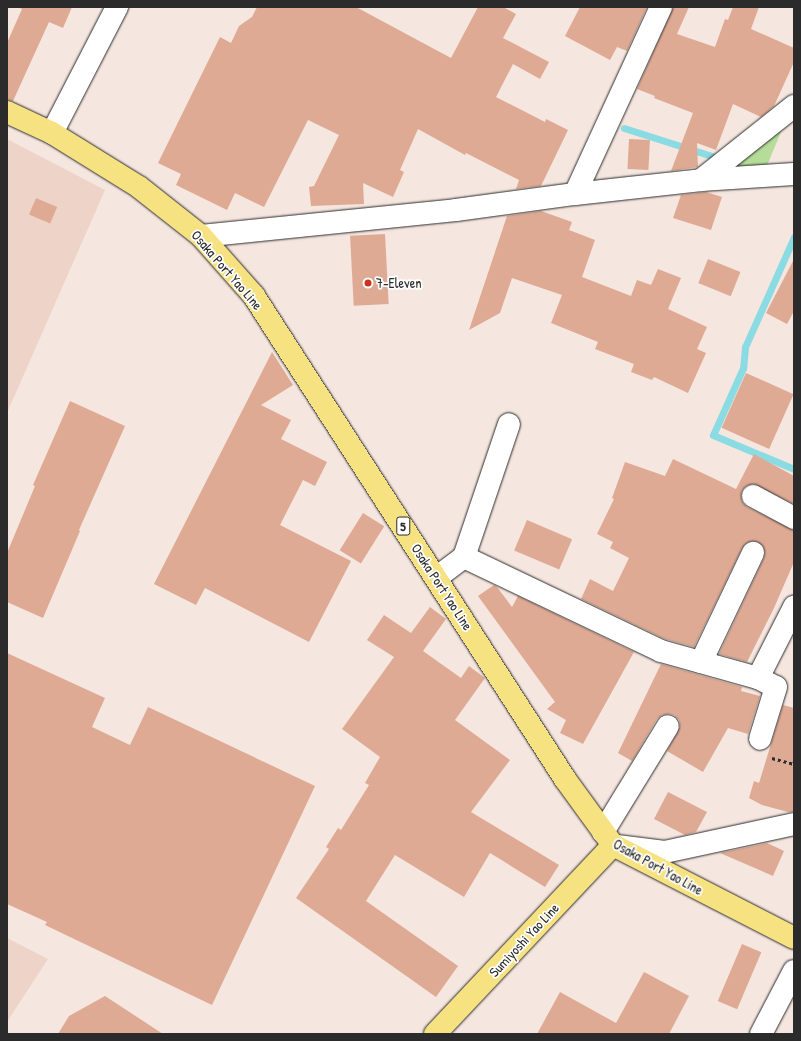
<!DOCTYPE html>
<html>
<head>
<meta charset="utf-8">
<style>
  body { margin:0 }
  #map { position:relative; width:801px; height:1041px; overflow:hidden; background:#f5e6df; font-family:"Patrick Hand",sans-serif }
  div>[style] { position:absolute }
  [style*='--x'] { left:calc(var(--x)*1px); top:calc(var(--y)*1px); width:calc(var(--w)*1px); rotate:calc(var(--a)*1deg) }
  .built>* { inset:0; background:#eed4c8 }
  .green>* { inset:0; background:#b5dd99 }
  .stream>* { height:7px; margin:-3.5px; padding:0 3.5px; transform-origin:3.5px; border-radius:3.5px; background:#8adbe2 }
  .building>* { inset:0; background:#dfaa94; transform-origin:0 0 }
  .path>* { height:2.5px; margin-top:-1.25px; transform-origin:0; background:repeating-linear-gradient(90deg,#2b2b2b 0 3px,transparent 0 6px) }
  .roads { filter:drop-shadow(0 0 1px #2b2b2b) drop-shadow(0 0 1px #2b2b2b) }
  .minor>* { height:22px; margin:-11px; padding:0 11px; transform-origin:11px; border-radius:11px; background:#fff }
  .major>* { height:22px; margin:-11px; padding:0 11px; transform-origin:11px; border-radius:11px; background:#f6e281 }
  .dots>* { width:11px; height:11px; translate:-50% -50%; box-sizing:border-box; border:2px solid #fff; border-radius:50% }
  span { translate:-50% -50%; white-space:nowrap; text-align:center; line-height:1.15; -webkit-text-stroke:3.5px #fff; paint-order:stroke }
  .shield-label span { padding:1px 3px; background:#fff; border:1px solid; border-radius:3px; -webkit-text-stroke-width:0 }
  .shield-label { font-size:13px; color:#2b2b2b; font-weight:700 }
  .street-label { font-size:14px; color:#2b2b2b }
  .poi-label { font-size:14px; color:#2b2b2b }
  .left { translate:0 -50%; text-align:left }
  .frame { position:absolute; inset:0; border:8px solid #2b2b2b; pointer-events:none }
</style>
</head>
<body>
<div id="map">
  <div class="built">
    <div style="clip-path:polygon(7px 139px,105px 190px,7px 413px)"></div>
    <div style="clip-path:polygon(7px 938px,48px 959px,7px 1022px)"></div>
  </div>
  <div class="green">
    <div style="clip-path:polygon(783px 127px,766px 168px,731px 169px)"></div>
  </div>
  <div class="stream">
    <div style="--x:624;--y:128;--w:102;--a:17.7"></div>
    <div style="--x:794;--y:237;--w:120;--a:114"></div>
    <div style="--x:745;--y:347;--w:21;--a:95"></div>
    <div style="--x:743;--y:368;--w:73;--a:114.1"></div>
    <div style="--x:713;--y:435;--w:88;--a:22.8"></div>
  </div>
  <div class="building">
    <div style="clip-path:polygon(17px 7px,72px 7px,63px 28px,49px 22px,13px 101px,7px 100px,7px 43px,22px 9px)"></div>
    <div style="clip-path:polygon(257px 7px,356px 7px,451px 58px,478px 7px,503px 7px,516px 14px,503px 38px,549px 62px,540px 79px,513px 64px,496px 97px,545px 122px,546px 119px,568px 130px,541px 186px,516px 189px,519px 180px,466px 153px,465px 155px,418px 129px,400px 170px,404px 172px,393px 197px,363px 183px,364px 204px,311px 206px,309px 187px,314px 186px,339px 135px,308px 120px,264px 207px,235px 193px,227px 210px,176px 185px,181px 174px,158px 163px,220px 37px,231px 43px,239px 26px,252px 17px)"></div>
    <div style="clip-path:polygon(580px 7px,647px 7px,627px 51px,617px 47px,610px 60px,565px 36px)"></div>
    <div style="clip-path:polygon(673px 7px,689px 7px,677px 34px,715px 47px,725px 19px,728px 20px,733px 7px,759px 7px,751px 29px,794px 48px,794px 62px,774px 106px,761px 117px,733px 104px,716px 150px,697px 143px,698px 167px,671px 171px,693px 113px,654px 98px,655px 96px,637px 89px)"></div>
    <div style="left:629px;top:139px;width:21px;height:30px;rotate:3deg"></div>
    <div style="clip-path:polygon(706px 192px,722px 197px,711px 230px,673px 218px,681px 195px)"></div>
    <div style="left:36px;top:198px;width:23px;height:18px;rotate:23deg"></div>
    <div style="clip-path:polygon(541px 211px,572px 222px,569px 230px,595px 240px,582px 277px,631px 296px,637px 280px,651px 285px,658px 269px,681px 278px,668px 309px,707px 327px,697px 349px,706px 353px,688px 393px,654px 377px,652px 380px,631px 372px,634px 364px,595px 349px,598px 342px,551px 323px,562px 295px,512px 278px,500px 313px,469px 330px,507px 216px)"></div>
    <div style="left:385px;top:234px;width:70px;height:35px;rotate:87deg"></div>
    <div style="left:708px;top:259px;width:35px;height:26px;rotate:22deg"></div>
    <div style="clip-path:polygon(794px 259px,794px 311px,787px 324px,766px 313px)"></div>
    <div style="clip-path:polygon(272px 352px,293px 385px,261px 405px,291px 420px,281px 439px,327px 462px,315px 486px,303px 480px,280px 525px,351px 561px,309px 642px,205px 588px,196px 605px,154px 584px)"></div>
    <div style="left:746px;top:373px;width:52px;height:60px;rotate:24deg"></div>
    <div style="clip-path:polygon(70px 401px,125px 426px,79px 530px,80px 531px,43px 618px,7px 602px,7px 553px,35px 486px,33px 485px)"></div>
    <div style="clip-path:polygon(754px 454px,794px 476px,794px 504px,753px 484px,746px 486px,742px 490px,741px 496px,742px 502px,747px 507px,794px 530px,794px 562px,774px 608px,747px 662px,719px 654px,764px 558px,765px 552px,763px 546px,758px 542px,752px 541px,746px 543px,742px 548px,694px 647px,665px 639px,581px 599px,590px 579px,613px 591px,629px 558px,610px 548px,613px 542px,597px 534px,614px 499px,612px 498px,625px 462px,665px 476px,673px 459px,736px 489px)"></div>
    <div style="left:363px;top:513px;width:25px;height:44px;rotate:32deg"></div>
    <div style="left:527px;top:520px;width:49px;height:33px;rotate:23deg"></div>
    <div style="clip-path:polygon(494px 585px,497px 587px,512px 607px,518px 596px,634px 652px,583px 744px,560px 733px,566px 720px,547px 709px,555px 702px,478px 596px)"></div>
    <div style="clip-path:polygon(430px 607px,446px 619px,423px 651px,461px 678px,469px 666px,485px 678px,455px 720px,510px 760px,471px 812px,559px 865px,545px 887px,490px 853px,464px 897px,395px 855px,366px 901px,458px 966px,436px 997px,296px 898px,329px 849px,326px 847px,338px 828px,341px 830px,369px 785px,365px 783px,380px 757px,342px 729px,394px 657px,367px 640px,384px 615px,411px 633px)"></div>
    <div style="clip-path:polygon(7px 653px,105px 698px,92px 727px,130px 745px,148px 707px,315px 786px,212px 1005px,45px 925px,47px 922px,7px 904px)"></div>
    <div style="clip-path:polygon(661px 664px,742px 687px,741px 691px,760px 696px,748px 734px,728px 728px,703px 772px,667px 751px,680px 727px,679px 720px,674px 715px,669px 714px,662px 715px,657px 719px,632px 761px,618px 753px)"></div>
    <div style="clip-path:polygon(783px 705px,794px 708px,794px 812px,788px 812px,762px 805px,749px 798px,754px 781px,759px 783px)"></div>
    <div style="clip-path:polygon(668px 792px,707px 812px,696px 832px,685px 835px,654px 819px)"></div>
    <div style="clip-path:polygon(767px 843px,784px 851px,773px 876px,720px 853px)"></div>
    <div style="left:742px;top:944px;width:21px;height:62px;rotate:23deg"></div>
    <div style="clip-path:polygon(644px 972px,689px 996px,669px 1034px,537px 1034px,560px 992px,616px 1023px)"></div>
    <div style="clip-path:polygon(105px 996px,163px 1034px,58px 1034px,69px 1016px)"></div>
  </div>
  <div class="path">
    <div style="--x:772;--y:758;--w:23;--a:15"></div>
  </div>
  <div class="roads">
    <div class="minor">
      <div style="--x:52;--y:133;--w:142;--a:-62.7"></div>
      <div style="--x:701;--y:180;--w:119;--a:-38.5"></div>
      <div style="--x:575;--y:194;--w:206;--a:-65.3"></div>
      <div style="--x:201;--y:236;--w:256;--a:-5.8"></div>
      <div style="--x:456;--y:210;--w:120;--a:-7.7"></div>
      <div style="--x:575;--y:194;--w:127;--a:-6.3"></div>
      <div style="--x:701;--y:180;--w:93;--a:-3.7"></div>
      <div style="--x:753;--y:496;--w:47;--a:28.2"></div>
      <div style="--x:464;--y:557;--w:140;--a:-71.3"></div>
      <div style="--x:436;--y:578;--w:35;--a:-37"></div>
      <div style="--x:464;--y:557;--w:218;--a:25.5"></div>
      <div style="--x:661;--y:651;--w:101;--a:15.6"></div>
      <div style="--x:758;--y:678;--w:20;--a:27"></div>
      <div style="--x:776;--y:687;--w:54;--a:107.1"></div>
      <div style="--x:701;--y:662;--w:121;--a:-64.5"></div>
      <div style="--x:758;--y:678;--w:80;--a:-63.1"></div>
      <div style="--x:603;--y:832;--w:124;--a:-58.5"></div>
      <div style="--x:617;--y:846;--w:48;--a:7.1"></div>
      <div style="--x:665;--y:852;--w:132;--a:-12.2"></div>
      <div style="--x:761;--y:1034;--w:71;--a:-62.4"></div>
    </div>
    <div class="major">
      <div style="--x:7;--y:112;--w:50;--a:25"></div>
      <div style="--x:52;--y:133;--w:102;--a:31.8"></div>
      <div style="--x:139;--y:187;--w:79;--a:38.3"></div>
      <div style="--x:201;--y:236;--w:80;--a:48.5"></div>
      <div style="--x:254;--y:296;--w:574;--a:57.22"></div>
      <div style="--x:565;--y:779;--w:82;--a:54"></div>
      <div style="--x:613;--y:845;--w:203;--a:27.2"></div>
      <div style="--x:435;--y:1034;--w:260;--a:-46.7"></div>
    </div>
  </div>
  <div class="dots">
    <div style="left:368px;top:283px;background:#c8321e"></div>
  </div>
  <div class="shield-label">
    <span style="left:403px;top:526px">5</span>
  </div>
  <div class="street-label">
    <span style="left:227px;top:270px;rotate:49deg">Osaka Port Yao Line</span>
    <span style="left:442px;top:587px;rotate:57deg">Osaka Port Yao Line</span>
    <span style="left:658px;top:867px;rotate:29deg">Osaka Port Yao Line</span>
    <span style="left:524px;top:940px;rotate:-47deg">Sumiyoshi Yao Line</span>
  </div>
  <div class="poi-label">
    <span class="left" style="left:376px;top:283px">7-Eleven</span>
  </div>
  <div class="frame"></div>
</div>
</body>
</html>
